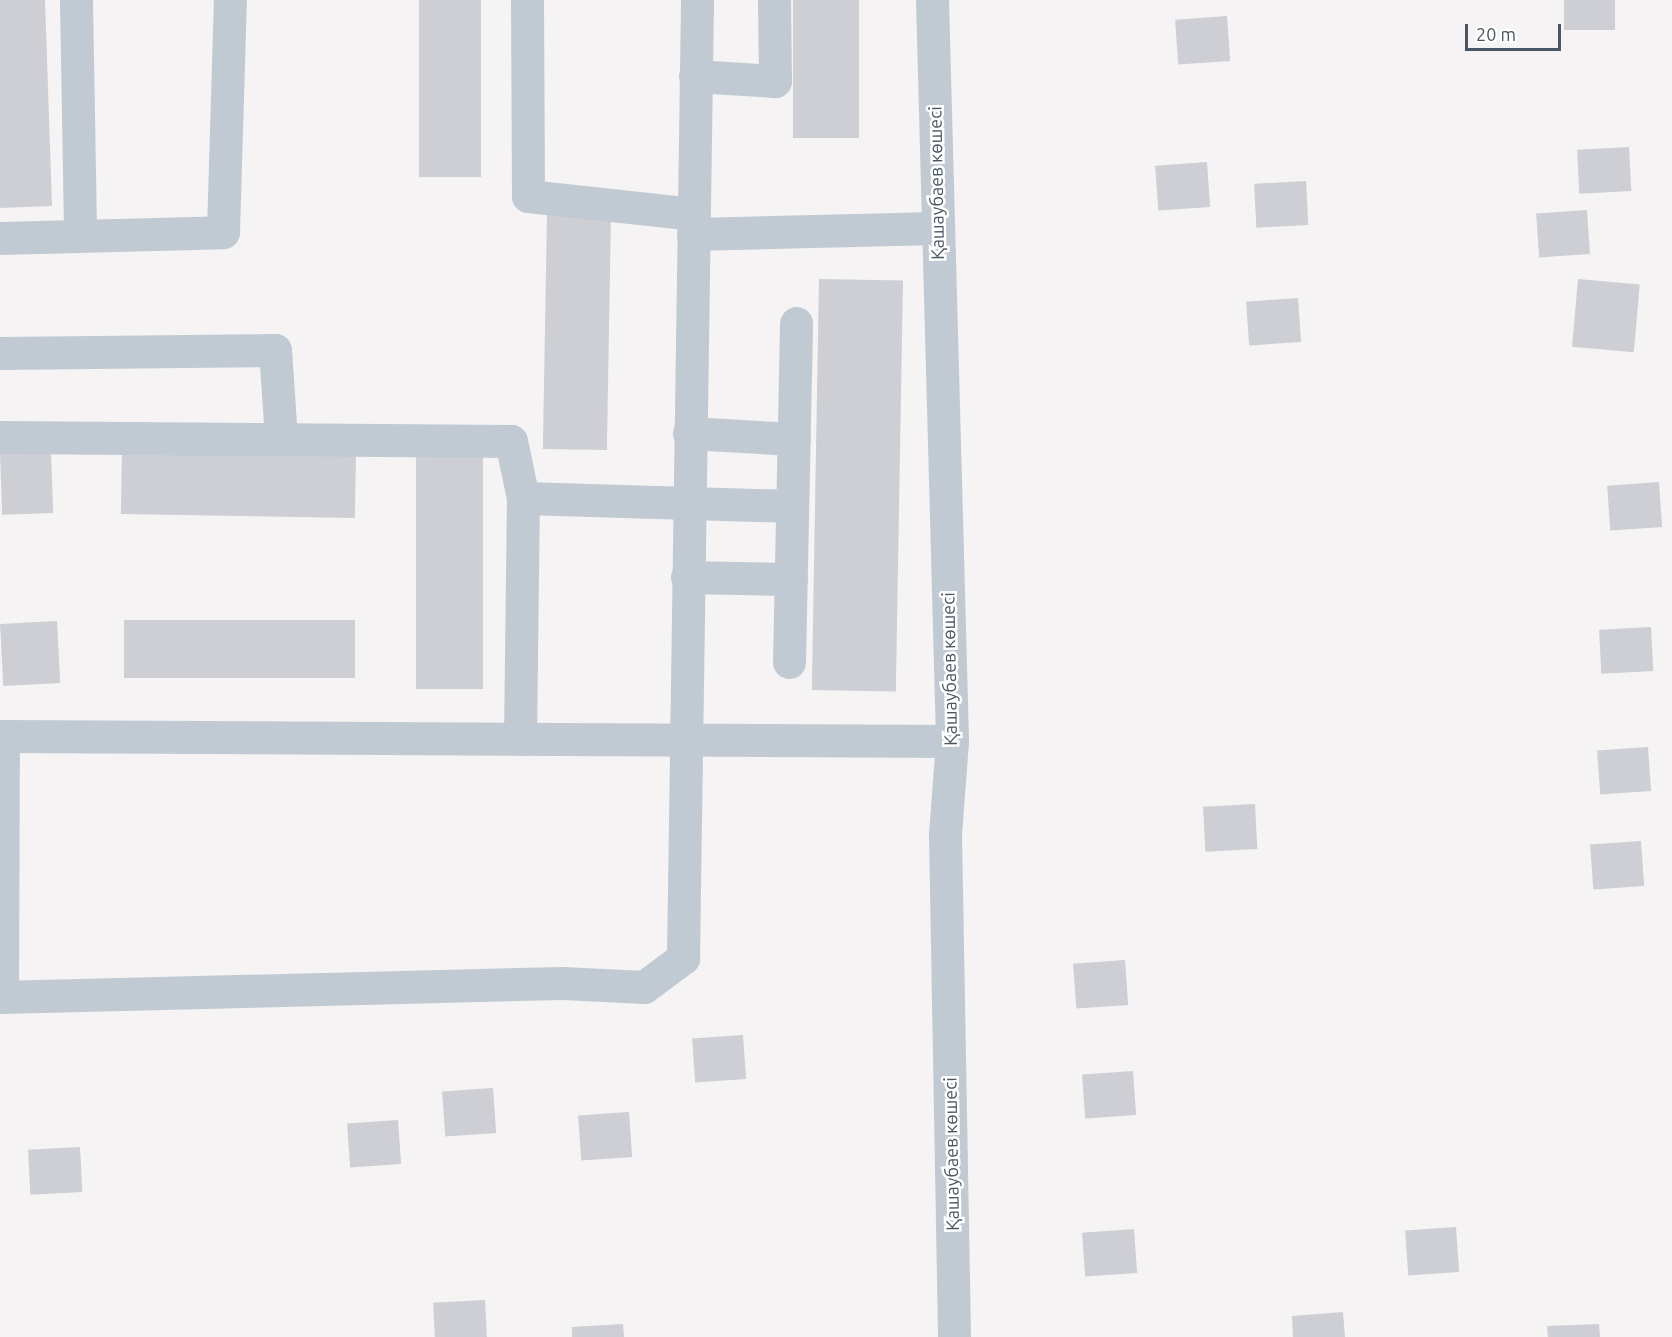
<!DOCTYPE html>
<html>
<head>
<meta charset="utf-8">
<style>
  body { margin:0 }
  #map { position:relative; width:1672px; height:1337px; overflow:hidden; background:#f5f3f3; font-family:Ubuntu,sans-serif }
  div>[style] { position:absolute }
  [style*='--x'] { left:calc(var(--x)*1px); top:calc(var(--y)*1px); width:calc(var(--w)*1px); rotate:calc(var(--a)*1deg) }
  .building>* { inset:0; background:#cdcfd5; transform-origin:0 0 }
  .minor>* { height:33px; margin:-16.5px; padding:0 16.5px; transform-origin:16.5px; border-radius:16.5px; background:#c1cad2 }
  span { translate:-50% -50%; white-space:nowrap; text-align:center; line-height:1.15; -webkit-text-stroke:5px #fff; paint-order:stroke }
  .street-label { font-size:18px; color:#4a5661 }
  .scale { position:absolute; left:1465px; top:24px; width:96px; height:27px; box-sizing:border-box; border:3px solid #4a5661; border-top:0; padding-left:8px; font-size:18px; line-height:21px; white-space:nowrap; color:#4a5661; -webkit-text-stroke:4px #fff; paint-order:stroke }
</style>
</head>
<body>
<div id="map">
  <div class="building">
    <div style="clip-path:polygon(0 0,45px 0,52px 206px,0 208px)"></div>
    <div style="left:419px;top:0;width:62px;height:177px"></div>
    <div style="left:793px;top:0;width:66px;height:138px"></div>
    <div style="left:1564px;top:0;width:51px;height:30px"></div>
    <div style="left:1227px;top:16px;width:45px;height:52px;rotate:86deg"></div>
    <div style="left:1629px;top:147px;width:44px;height:52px;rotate:87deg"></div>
    <div style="left:1207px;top:162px;width:45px;height:52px;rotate:86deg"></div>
    <div style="left:1306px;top:181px;width:44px;height:52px;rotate:87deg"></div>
    <div style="left:1587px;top:210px;width:44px;height:51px;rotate:86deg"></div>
    <div style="left:547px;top:213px;width:64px;height:236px;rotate:1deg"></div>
    <div style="left:819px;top:279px;width:84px;height:411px;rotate:1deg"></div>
    <div style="left:1578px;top:279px;width:62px;height:68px;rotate:5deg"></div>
    <div style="left:1298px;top:298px;width:44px;height:52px;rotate:86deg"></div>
    <div style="left:416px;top:445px;width:67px;height:244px"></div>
    <div style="left:122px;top:450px;width:234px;height:64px;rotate:1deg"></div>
    <div style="left:51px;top:451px;width:62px;height:51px;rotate:88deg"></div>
    <div style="left:1659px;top:482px;width:45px;height:52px;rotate:86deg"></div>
    <div style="left:124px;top:620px;width:231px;height:58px"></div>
    <div style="left:57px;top:621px;width:62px;height:57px;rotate:87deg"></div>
    <div style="left:1651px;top:627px;width:44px;height:52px;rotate:87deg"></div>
    <div style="left:1648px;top:747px;width:44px;height:51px;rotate:86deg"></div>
    <div style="left:1255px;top:804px;width:45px;height:52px;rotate:87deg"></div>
    <div style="left:1641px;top:841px;width:45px;height:51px;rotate:86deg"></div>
    <div style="left:1125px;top:960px;width:45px;height:52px;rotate:86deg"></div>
    <div style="left:743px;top:1035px;width:44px;height:51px;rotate:86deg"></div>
    <div style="left:1133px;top:1071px;width:44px;height:51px;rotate:86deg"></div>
    <div style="left:493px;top:1088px;width:45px;height:51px;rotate:86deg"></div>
    <div style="left:629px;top:1112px;width:45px;height:51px;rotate:86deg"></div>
    <div style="left:398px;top:1120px;width:44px;height:51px;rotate:86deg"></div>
    <div style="left:80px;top:1147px;width:45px;height:52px;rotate:87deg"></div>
    <div style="left:1456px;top:1227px;width:45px;height:51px;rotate:86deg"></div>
    <div style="left:1134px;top:1229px;width:44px;height:52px;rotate:86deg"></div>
    <div style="left:485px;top:1300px;width:37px;height:52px;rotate:87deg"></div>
    <div style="clip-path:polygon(1343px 1312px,1345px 1337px,1293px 1337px,1292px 1316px)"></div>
    <div style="clip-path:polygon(623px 1324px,624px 1337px,572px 1337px,572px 1327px)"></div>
    <div style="clip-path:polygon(1599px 1324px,1600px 1337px,1548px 1337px,1547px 1326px)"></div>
  </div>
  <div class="minor">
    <div style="--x:76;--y:0;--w:236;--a:89"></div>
    <div style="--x:527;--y:0;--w:196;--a:89.7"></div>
    <div style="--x:528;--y:196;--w:166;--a:6.2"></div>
    <div style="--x:932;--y:0;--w:741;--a:88.45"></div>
    <div style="--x:952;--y:741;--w:93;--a:94.3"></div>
    <div style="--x:945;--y:834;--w:503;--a:88.97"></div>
    <div style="--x:695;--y:76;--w:80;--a:3.6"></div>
    <div style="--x:775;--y:81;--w:81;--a:-90.7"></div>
    <div style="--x:693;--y:234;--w:244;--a:-1.4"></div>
    <div style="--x:0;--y:238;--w:223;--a:-1.5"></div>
    <div style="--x:223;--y:232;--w:232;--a:-88.3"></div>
    <div style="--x:0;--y:353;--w:275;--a:-0.6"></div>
    <div style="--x:275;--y:350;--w:89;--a:86.1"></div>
    <div style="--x:689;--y:433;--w:105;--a:3.3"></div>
    <div style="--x:0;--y:437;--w:511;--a:0.45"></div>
    <div style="--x:511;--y:441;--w:58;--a:78.1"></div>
    <div style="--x:523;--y:498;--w:269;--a:1.7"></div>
    <div style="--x:687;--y:577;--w:104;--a:1.1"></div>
    <div style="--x:789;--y:662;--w:339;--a:-88.8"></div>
    <div style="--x:0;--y:736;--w:952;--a:0.3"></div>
    <div style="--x:520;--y:739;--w:241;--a:-89.3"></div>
    <div style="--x:0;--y:997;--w:562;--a:-1.43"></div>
    <div style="--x:562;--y:983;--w:82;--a:2.8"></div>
    <div style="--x:644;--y:987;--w:49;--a:-36.6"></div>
    <div style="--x:683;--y:958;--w:958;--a:-89.16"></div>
    <div style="--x:2;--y:997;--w:261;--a:-89.8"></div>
  </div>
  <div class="street-label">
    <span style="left:936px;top:183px;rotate:-91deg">Қашаубаев көшесі</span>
    <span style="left:949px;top:669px;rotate:-91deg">Қашаубаев көшесі</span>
    <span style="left:951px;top:1154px;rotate:-91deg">Қашаубаев көшесі</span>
  </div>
  <div class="scale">20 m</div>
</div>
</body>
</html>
